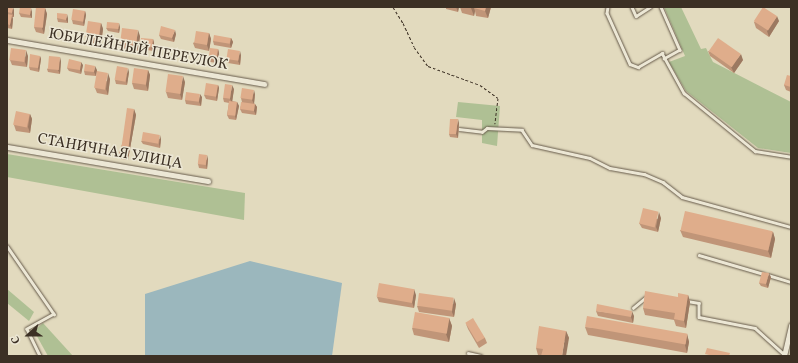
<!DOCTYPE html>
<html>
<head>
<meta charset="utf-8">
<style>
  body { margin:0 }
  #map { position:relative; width:798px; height:363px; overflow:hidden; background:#e2dabe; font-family:Vollkorn,serif }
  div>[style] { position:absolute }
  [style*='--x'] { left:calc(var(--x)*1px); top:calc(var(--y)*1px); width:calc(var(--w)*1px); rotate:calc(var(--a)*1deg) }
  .green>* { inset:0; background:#afc094 }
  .water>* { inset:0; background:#9bb7bd }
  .path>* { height:1px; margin-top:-0.5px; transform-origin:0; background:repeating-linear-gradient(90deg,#3c3024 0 3px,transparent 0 5px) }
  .roads { filter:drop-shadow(0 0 1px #665a4a) drop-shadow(0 0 1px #665a4a) }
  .service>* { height:2.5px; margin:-1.25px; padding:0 1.25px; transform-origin:1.25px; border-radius:1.25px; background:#ece7d5 }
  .minor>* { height:5px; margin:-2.5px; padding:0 2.5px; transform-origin:2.5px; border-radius:2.5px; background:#ece7d5 }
  .wall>* { inset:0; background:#c09578 }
  .shaded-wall>* { inset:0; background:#9c7961 }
  .building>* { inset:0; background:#dfad8b; transform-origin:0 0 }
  span { translate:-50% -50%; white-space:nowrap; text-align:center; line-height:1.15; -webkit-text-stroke:3px #ece7d5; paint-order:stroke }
  .street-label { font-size:15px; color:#3c3024 }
  .frame { position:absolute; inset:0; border:8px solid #3c3024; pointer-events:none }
  .north { position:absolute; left:8px; top:315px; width:40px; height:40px; -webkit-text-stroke:3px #ece7d5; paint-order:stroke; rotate:249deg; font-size:11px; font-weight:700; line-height:16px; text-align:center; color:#3c3024 }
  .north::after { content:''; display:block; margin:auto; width:14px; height:18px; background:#3c3024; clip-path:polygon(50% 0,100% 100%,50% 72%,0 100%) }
</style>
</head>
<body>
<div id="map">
  <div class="green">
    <div style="clip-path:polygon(664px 7px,681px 7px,701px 49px,706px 48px,713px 62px,791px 102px,791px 153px,758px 148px,686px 91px,669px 62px,685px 56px)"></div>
    <div style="clip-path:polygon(458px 102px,500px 106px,497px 146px,482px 143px,482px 120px,456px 117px)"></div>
    <div style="clip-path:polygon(7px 154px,245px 193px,244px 220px,7px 177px)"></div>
    <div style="clip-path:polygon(7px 289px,34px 312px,29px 321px,7px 303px)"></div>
    <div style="clip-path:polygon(43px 323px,73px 356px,48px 356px,34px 331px)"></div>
  </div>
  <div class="water">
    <div style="clip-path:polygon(250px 261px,342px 283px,332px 356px,145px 356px,145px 294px)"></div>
  </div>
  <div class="path">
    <div style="--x:393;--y:7;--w:19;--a:58"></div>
    <div style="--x:403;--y:23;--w:26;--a:65"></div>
    <div style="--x:414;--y:47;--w:24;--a:54"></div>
    <div style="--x:428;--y:66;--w:55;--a:20.1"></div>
    <div style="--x:480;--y:85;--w:22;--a:36"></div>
    <div style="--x:498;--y:98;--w:26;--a:97"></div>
  </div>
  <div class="roads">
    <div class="service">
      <div style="--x:608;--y:7;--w:6;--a:99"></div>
      <div style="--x:607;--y:13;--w:56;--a:65.7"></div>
      <div style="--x:630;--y:64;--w:9;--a:21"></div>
      <div style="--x:638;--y:67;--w:28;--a:-30"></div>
      <div style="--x:662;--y:53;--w:46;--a:61.2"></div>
      <div style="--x:684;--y:93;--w:92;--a:39.2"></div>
      <div style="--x:755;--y:151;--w:36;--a:9"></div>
      <div style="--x:632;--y:7;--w:10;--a:66"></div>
      <div style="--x:636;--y:16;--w:17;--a:-33"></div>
      <div style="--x:661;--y:7;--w:47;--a:66.2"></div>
      <div style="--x:680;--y:50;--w:18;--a:151"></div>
      <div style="--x:459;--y:129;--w:23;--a:7"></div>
      <div style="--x:482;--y:132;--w:6;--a:-39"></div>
      <div style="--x:487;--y:128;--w:35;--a:3"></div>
      <div style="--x:522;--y:130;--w:18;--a:56"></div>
      <div style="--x:532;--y:145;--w:59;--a:12.6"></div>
      <div style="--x:590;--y:158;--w:22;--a:27"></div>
      <div style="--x:610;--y:168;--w:35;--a:10"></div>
      <div style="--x:644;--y:174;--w:21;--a:23"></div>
      <div style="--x:663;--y:182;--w:24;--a:38"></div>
      <div style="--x:682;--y:197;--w:113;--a:15.4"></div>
      <div style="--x:7;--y:246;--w:83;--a:55.3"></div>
      <div style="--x:54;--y:314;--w:31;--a:151"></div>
      <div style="--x:27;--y:329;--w:30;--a:64"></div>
      <div style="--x:699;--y:255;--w:68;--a:16.3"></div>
      <div style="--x:768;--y:275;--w:24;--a:17"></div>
      <div style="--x:687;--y:301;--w:12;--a:9"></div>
      <div style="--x:699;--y:303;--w:14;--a:90"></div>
      <div style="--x:699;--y:317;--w:57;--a:11.1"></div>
      <div style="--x:755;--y:328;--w:39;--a:42"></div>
      <div style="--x:633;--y:308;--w:16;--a:-40"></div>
      <div style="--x:468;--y:353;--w:13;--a:13"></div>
    </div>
    <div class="minor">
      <div style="--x:7;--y:40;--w:261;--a:9.7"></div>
      <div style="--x:7;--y:147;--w:204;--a:9.6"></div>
      <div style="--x:784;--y:356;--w:32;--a:-77"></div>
    </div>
  </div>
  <div class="wall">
    <div style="clip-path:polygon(7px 7px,14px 10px,14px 17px,12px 17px,13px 19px,12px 29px,7px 28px)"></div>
    <div style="clip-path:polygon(26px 7px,32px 12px,32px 18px,21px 17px,19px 13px)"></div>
    <div style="clip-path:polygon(446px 7px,459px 7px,458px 12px,446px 9px)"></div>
    <div style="clip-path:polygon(460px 7px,491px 7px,488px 18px,476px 16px,475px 11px,474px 16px,462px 13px)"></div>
    <div style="clip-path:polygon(45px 8px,47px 14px,44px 34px,36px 32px,34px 27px)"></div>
    <div style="clip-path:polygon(85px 11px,86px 15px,84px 26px,73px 24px,72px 20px)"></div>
    <div style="clip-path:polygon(57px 18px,68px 18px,68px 23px,58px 22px)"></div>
    <div style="clip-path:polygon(779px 21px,769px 37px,756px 28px,754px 22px)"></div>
    <div style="clip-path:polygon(101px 23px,103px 29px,101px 44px,88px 43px,86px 37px)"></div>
    <div style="clip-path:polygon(120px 27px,119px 33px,108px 31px,106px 28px)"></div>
    <div style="clip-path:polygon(209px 33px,211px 39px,209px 51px,195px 48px,193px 43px)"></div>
    <div style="clip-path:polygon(176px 34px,174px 42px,161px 39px,159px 35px)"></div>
    <div style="clip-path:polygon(140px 36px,138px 51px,122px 48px,119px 43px)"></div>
    <div style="clip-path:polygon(231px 38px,233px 42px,231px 48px,214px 45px,213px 41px)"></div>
    <div style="clip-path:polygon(153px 39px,154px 43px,153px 51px,141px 49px,140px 46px)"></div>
    <div style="clip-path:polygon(218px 49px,219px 53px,218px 63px,210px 62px,209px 58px)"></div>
    <div style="clip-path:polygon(708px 51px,743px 60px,734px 73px,710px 56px)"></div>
    <div style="clip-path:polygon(241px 55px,240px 65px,228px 63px,226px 59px)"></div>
    <div style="clip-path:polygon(28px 56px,27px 67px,12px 65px,10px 60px)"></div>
    <div style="clip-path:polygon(40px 56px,41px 59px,39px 72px,30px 70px,29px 67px)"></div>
    <div style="clip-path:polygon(61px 61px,60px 74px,48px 72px,47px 69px)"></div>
    <div style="clip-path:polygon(83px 65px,81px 74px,69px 71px,67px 68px)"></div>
    <div style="clip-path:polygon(97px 70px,96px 76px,85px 75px,84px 71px)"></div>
    <div style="clip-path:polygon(148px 70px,150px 75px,148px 91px,134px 89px,132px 83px)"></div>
    <div style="clip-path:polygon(129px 72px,127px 85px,116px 84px,115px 80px)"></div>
    <div style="clip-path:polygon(791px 76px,791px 92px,786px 90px,784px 85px)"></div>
    <div style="clip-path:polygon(110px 79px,108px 95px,97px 93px,95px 88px)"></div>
    <div style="clip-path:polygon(185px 82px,182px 100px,168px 98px,166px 92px)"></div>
    <div style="clip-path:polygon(218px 85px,219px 88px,217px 101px,206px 99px,204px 95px)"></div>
    <div style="clip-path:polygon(234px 89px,232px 101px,237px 102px,239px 106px,236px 120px,229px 119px,227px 115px,229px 103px,224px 102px,223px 98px)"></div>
    <div style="clip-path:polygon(255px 94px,254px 103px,257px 107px,256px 115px,242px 113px,240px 109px,242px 102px,241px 98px)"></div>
    <div style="clip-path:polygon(202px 97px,201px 106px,186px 104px,185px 100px)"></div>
    <div style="clip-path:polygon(134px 109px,136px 115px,128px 160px,121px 159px,119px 153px)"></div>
    <div style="clip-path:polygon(30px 114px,32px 119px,30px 133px,16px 131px,14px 125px)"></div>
    <div style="clip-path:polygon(459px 123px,458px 138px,450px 137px,449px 134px)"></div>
    <div style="clip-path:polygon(161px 139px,160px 148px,143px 144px,141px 141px)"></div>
    <div style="clip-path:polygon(208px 159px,207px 169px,199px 168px,198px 164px)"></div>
    <div style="clip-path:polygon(661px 218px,658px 232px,642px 228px,639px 223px)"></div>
    <div style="clip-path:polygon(680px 230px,773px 232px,775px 239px,771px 258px,683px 237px)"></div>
    <div style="clip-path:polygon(771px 277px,768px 288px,761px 286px,759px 283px)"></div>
    <div style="clip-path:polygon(416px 295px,414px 308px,379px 302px,377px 297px)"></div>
    <div style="clip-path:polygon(688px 295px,690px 302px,686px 328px,676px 326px,674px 320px,645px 315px,643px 308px,678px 297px)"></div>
    <div style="clip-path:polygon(456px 304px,454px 317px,419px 312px,417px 306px)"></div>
    <div style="clip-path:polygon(596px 311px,634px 316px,633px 323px,598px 316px)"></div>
    <div style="clip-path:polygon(449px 318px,452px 326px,449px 342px,414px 335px,412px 328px)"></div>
    <div style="clip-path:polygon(466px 324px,485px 338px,487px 343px,479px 348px,468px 329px)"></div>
    <div style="clip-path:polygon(585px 327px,687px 334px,689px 342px,687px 353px,588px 335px)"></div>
    <div style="clip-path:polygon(566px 331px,569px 338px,541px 356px,538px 355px,536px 348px)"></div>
  </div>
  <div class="shaded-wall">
    <div style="clip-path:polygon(13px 7px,14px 10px,14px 17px,12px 13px)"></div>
    <div style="clip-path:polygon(456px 7px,459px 7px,458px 12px)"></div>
    <div style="clip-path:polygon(471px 7px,475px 7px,474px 8px,475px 11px,474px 16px,471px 8px)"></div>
    <div style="clip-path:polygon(486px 7px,491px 7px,488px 18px,485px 11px)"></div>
    <div style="clip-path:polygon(31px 8px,32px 12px,32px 18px,30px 15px)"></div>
    <div style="clip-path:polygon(45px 8px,47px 14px,44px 34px,42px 28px)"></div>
    <div style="clip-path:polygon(85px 11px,86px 15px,84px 26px,83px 22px)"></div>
    <div style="clip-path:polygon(67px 14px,68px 18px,68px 23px,66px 20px)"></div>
    <div style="clip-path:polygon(12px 15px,13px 19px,12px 29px,10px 25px)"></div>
    <div style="clip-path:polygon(777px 16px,779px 21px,769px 37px,767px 31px)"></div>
    <div style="clip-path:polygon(101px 23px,103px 29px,101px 44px,99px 39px)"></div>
    <div style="clip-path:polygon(119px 23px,120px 27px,119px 33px,118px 29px)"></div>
    <div style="clip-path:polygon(138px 30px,140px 36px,138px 51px,136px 45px)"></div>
    <div style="clip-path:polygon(175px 30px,176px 34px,174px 42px,172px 38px)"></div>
    <div style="clip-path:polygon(209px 33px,211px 39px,209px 51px,207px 45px)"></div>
    <div style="clip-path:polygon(231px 38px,233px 42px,231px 48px,230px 44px)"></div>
    <div style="clip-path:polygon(153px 39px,154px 43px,153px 51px,151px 47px)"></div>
    <div style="clip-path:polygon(218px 49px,219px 53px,218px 63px,216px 59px)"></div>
    <div style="clip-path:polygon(26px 50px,28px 56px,27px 67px,25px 62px)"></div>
    <div style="clip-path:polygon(240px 51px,241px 55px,240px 65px,238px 61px)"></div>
    <div style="clip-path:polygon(741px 54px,743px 60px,734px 73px,731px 67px)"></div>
    <div style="clip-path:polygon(40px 56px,41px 59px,39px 72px,38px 68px)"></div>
    <div style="clip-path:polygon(60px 57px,61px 61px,60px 74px,58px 70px)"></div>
    <div style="clip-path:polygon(81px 62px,83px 65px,81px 74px,80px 70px)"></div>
    <div style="clip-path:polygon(95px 66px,97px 70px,96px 76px,94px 72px)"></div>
    <div style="clip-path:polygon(128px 68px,129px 72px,127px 85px,126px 81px)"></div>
    <div style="clip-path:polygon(148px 70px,150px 75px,148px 91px,146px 85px)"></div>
    <div style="clip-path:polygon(108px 73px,110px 79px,108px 95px,106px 89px)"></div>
    <div style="clip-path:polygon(183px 76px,185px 82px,182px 100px,180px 94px)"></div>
    <div style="clip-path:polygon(218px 85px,219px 88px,217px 101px,216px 97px)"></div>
    <div style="clip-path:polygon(232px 85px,234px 89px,232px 103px,230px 99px)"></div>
    <div style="clip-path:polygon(254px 90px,255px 94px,254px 104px,252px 100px)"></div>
    <div style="clip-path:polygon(200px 94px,202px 97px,201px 106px,199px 102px)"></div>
    <div style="clip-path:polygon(237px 102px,239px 106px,236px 120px,235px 116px)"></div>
    <div style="clip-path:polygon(255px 104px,257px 107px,256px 115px,254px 111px)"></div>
    <div style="clip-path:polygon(134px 109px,136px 115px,128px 160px,126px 155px)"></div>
    <div style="clip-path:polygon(30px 114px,32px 119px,30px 133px,28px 127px)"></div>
    <div style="clip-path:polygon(458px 119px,459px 123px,458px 138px,456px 134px)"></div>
    <div style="clip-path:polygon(160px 135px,161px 139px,160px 148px,159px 144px)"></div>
    <div style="clip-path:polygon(207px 155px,208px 159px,207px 169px,206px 165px)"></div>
    <div style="clip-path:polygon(659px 212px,661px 218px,658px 232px,656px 227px)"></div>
    <div style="clip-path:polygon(773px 232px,775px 239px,771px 258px,768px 251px)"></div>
    <div style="clip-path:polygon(769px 273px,771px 277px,768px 288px,766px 284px)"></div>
    <div style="clip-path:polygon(414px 289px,416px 295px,414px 308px,412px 302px)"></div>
    <div style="clip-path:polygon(688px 295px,690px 302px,686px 328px,684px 321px)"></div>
    <div style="clip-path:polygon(454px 298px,456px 304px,454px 317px,452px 312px)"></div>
    <div style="clip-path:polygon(632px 311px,634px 316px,633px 323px,631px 317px)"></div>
    <div style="clip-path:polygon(449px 318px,452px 326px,449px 342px,446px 334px)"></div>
    <div style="clip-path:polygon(566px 331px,569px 338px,566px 356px,562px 356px)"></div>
    <div style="clip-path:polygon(687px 334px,689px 342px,687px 353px,685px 345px)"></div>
  </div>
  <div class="building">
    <div style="clip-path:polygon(7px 7px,13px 7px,12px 13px,7px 12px)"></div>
    <div style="clip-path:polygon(20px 7px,31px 8px,30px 15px,19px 13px)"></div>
    <div style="left:36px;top:7px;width:9px;height:20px;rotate:6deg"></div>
    <div style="clip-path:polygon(474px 7px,486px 7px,485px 11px,474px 8px)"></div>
    <div style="left:763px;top:7px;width:17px;height:17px;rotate:33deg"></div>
    <div style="left:73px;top:9px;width:12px;height:11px;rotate:9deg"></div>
    <div style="clip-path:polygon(57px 13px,67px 14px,66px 20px,57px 18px)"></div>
    <div style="clip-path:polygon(7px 14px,12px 15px,10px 25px,7px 24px)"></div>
    <div style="left:88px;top:21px;width:13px;height:16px;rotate:9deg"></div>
    <div style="left:107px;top:22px;width:12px;height:6px;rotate:5deg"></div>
    <div style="clip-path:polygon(161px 26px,175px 30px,172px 38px,159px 35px)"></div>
    <div style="left:122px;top:28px;width:16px;height:15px;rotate:7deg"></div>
    <div style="left:196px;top:31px;width:13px;height:12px;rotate:9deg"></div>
    <div style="left:214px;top:35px;width:17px;height:6px;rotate:10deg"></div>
    <div style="left:141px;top:38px;width:12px;height:8px;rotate:5deg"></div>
    <div style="left:718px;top:38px;width:28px;height:16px;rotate:35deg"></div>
    <div style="left:11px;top:48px;width:15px;height:12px;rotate:8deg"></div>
    <div style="left:210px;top:48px;width:8px;height:10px;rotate:7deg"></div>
    <div style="left:228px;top:49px;width:12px;height:10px;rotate:9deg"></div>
    <div style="clip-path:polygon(30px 54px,40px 56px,38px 68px,29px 67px)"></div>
    <div style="left:49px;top:56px;width:11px;height:13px;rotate:5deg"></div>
    <div style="clip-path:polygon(69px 59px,81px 62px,80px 70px,67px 68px)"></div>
    <div style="clip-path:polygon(85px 64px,95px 66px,94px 72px,84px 71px)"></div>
    <div style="left:117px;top:66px;width:11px;height:14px;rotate:10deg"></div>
    <div style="left:134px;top:68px;width:14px;height:15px;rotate:8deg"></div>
    <div style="left:97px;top:71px;width:11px;height:17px;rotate:10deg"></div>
    <div style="left:168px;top:74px;width:15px;height:18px;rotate:8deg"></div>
    <div style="clip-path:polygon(787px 75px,791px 76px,791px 87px,784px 85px)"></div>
    <div style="left:206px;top:83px;width:12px;height:12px;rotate:9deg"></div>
    <div style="left:225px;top:84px;width:7px;height:14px;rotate:8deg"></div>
    <div style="left:242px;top:88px;width:12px;height:10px;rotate:9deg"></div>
    <div style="left:186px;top:92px;width:14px;height:8px;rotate:8deg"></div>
    <div style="left:229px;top:101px;width:8px;height:14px;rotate:7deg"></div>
    <div style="left:241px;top:102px;width:14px;height:7px;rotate:8deg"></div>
    <div style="left:127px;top:108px;width:7px;height:46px;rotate:8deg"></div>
    <div style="left:16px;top:111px;width:14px;height:14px;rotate:12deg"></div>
    <div style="clip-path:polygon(450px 119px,458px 119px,456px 134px,449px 134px)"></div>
    <div style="left:143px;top:132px;width:17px;height:9px;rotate:10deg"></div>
    <div style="left:199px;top:154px;width:8px;height:10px;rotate:7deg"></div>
    <div style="left:643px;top:208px;width:16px;height:16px;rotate:14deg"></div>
    <div style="left:685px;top:211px;width:90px;height:20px;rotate:13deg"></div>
    <div style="clip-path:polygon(762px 272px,769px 273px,766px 284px,759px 283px)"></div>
    <div style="left:379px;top:283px;width:36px;height:14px;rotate:10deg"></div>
    <div style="clip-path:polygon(645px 291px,678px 297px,678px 293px,688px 295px,684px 321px,674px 319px,675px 313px,643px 308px)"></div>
    <div style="left:419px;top:293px;width:35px;height:13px;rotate:8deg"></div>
    <div style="clip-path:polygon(597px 304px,632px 311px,631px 317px,596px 311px)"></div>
    <div style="left:415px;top:312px;width:35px;height:16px;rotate:10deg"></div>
    <div style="left:587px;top:316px;width:102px;height:11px;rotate:10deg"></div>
    <div style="left:473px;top:318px;width:23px;height:9px;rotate:59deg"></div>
    <div style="clip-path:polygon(539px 326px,566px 331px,562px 356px,541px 356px,543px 349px,536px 348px)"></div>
    <div style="clip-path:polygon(707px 348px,730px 353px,729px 356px,713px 356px,705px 354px)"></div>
  </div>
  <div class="street-label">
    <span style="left:138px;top:50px;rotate:10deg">ЮБИЛЕЙНЫЙ ПЕРЕУЛОК</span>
    <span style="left:110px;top:152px;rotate:10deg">СТАНИЧНАЯ УЛИЦА</span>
  </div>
  <div class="frame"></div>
  <div class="north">С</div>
</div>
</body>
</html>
